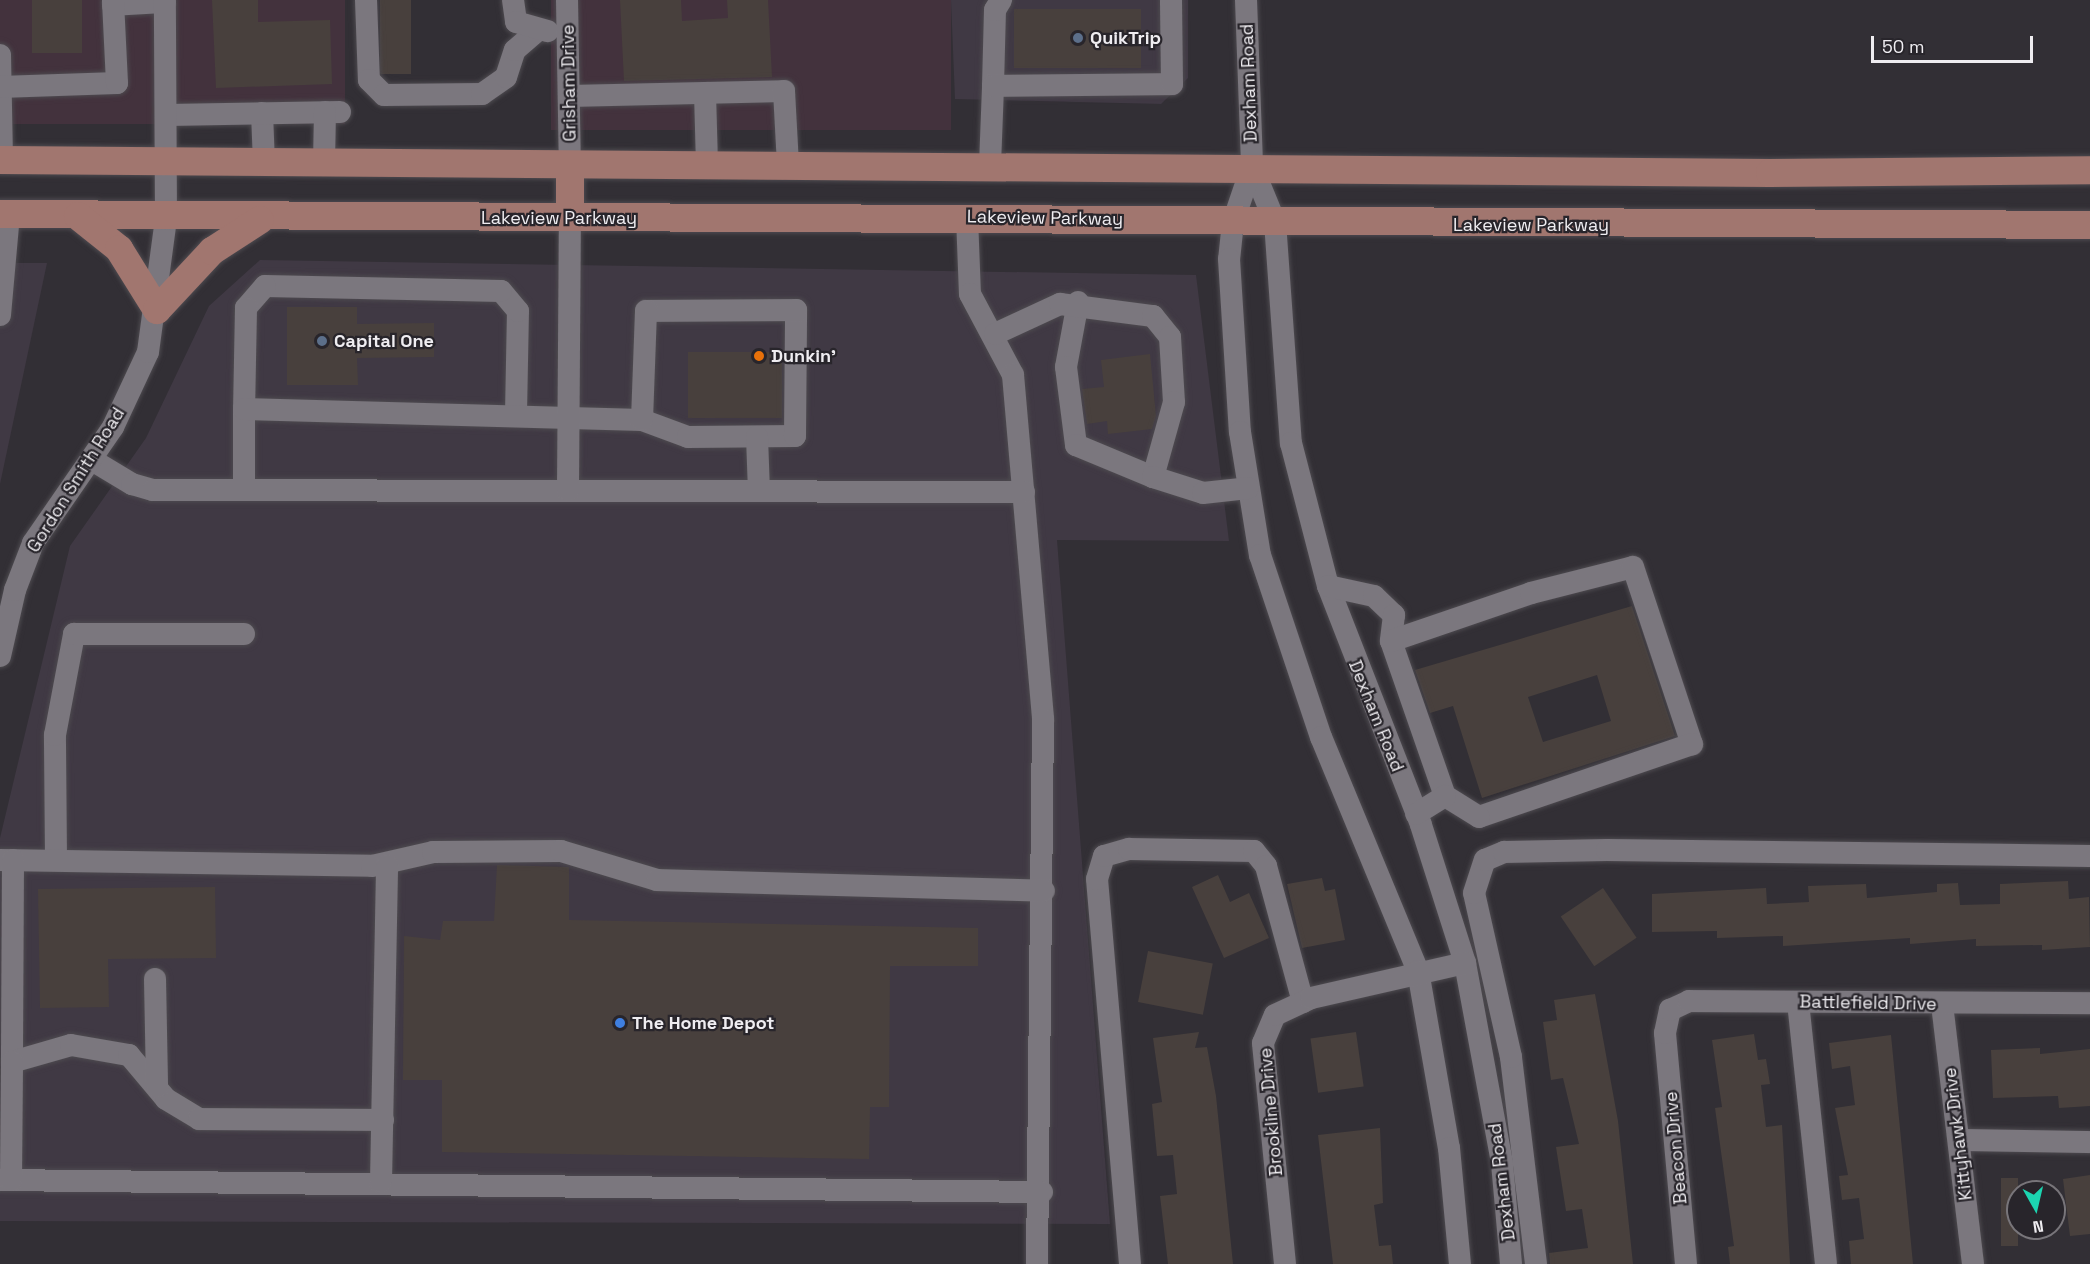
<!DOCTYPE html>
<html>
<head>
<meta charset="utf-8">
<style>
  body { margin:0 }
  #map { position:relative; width:2090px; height:1264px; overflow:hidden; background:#322f35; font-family:"Space Grotesk",sans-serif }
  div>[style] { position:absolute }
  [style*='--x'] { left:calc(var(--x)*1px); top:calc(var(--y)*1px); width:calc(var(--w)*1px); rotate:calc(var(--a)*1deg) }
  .built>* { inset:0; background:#403944 }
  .industrial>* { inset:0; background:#43323d; transform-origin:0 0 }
  .building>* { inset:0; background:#48403d; transform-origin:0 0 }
  .roads { filter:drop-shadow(0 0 2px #4d4a4f) drop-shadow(0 0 2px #4d4a4f) }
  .minor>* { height:22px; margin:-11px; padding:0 11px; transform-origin:11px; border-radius:11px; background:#7b777e }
  .major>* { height:28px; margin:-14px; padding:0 14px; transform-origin:14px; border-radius:14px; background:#a1766f }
  .dots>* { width:16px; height:16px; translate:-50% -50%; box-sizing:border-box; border:3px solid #28252b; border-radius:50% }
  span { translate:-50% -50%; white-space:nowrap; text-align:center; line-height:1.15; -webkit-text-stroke:4.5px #28252b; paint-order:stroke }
  .poi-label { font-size:18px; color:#efedf1; font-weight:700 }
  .left { translate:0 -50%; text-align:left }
  .street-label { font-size:18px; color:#efedf1 }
  .north { position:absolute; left:2006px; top:1180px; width:60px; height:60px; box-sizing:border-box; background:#28252b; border:2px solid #78757a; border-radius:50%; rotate:172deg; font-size:16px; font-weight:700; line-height:24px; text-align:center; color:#efedf1 }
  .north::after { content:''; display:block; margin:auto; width:21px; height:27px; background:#1cd5b1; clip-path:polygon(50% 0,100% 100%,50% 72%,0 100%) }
  .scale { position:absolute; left:1871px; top:36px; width:162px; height:27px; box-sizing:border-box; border:3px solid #efedf1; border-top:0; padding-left:8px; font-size:18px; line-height:21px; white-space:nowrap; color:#efedf1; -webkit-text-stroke:4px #28252b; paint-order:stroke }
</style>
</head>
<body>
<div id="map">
  <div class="built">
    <div style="clip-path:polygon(951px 0,1188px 0,1188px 78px,1161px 104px,955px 99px)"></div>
    <div style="clip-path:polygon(260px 260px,1196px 275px,1229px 541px,1057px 540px,1110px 1224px,0 1221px,0 838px,70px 546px,146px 438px,209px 306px)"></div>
    <div style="clip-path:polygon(0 263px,47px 263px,0 484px)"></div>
  </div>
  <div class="industrial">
    <div style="left:0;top:0;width:345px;height:124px"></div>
    <div style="left:551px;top:0;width:400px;height:130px"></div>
  </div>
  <div class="building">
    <div style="left:32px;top:0;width:50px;height:53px"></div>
    <div style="clip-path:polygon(212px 0,258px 0,258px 22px,330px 20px,332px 84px,216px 88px)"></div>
    <div style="left:380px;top:0;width:31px;height:74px"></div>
    <div style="clip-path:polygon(620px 0,681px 0,682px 21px,728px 18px,727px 0,768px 0,772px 77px,624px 81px)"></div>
    <div style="left:1014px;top:9px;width:127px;height:59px"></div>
    <div style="clip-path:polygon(287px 307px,357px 307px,357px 324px,434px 323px,434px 357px,357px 358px,358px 385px,287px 385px)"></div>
    <div style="left:782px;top:352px;width:66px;height:94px;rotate:90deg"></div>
    <div style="clip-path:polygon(1150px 354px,1156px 416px,1152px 429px,1108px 434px,1107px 421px,1087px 424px,1082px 389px,1104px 387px,1101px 360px)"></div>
    <div style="clip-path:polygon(evenodd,1632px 606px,1675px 736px,1482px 798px,1453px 706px,1430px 713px,1415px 670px,1632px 606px,1597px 675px,1611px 721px,1543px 742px,1528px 697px,1597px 675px)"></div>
    <div style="clip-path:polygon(497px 865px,569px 867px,569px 920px,978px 928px,978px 966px,890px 966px,889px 1107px,870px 1107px,869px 1159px,442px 1152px,442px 1080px,403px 1080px,404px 936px,440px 940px,443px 921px,494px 921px)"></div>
    <div style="clip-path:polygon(1218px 875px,1230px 902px,1249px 893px,1269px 938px,1224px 958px,1192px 887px)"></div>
    <div style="clip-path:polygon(1322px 878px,1325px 891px,1335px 889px,1345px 940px,1302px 948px,1287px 884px)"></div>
    <div style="clip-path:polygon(2068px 881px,2069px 899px,2089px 897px,2090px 947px,2042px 950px,2042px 945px,1976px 946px,1976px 939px,1910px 944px,1910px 938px,1783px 946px,1783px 936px,1717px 938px,1717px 931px,1652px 932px,1652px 894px,1766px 888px,1767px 904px,1809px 902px,1808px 886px,1866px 884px,1867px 898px,1937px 892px,1937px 884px,1958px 883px,1960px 905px,2000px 904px,2000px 884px)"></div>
    <div style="clip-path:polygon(215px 887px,216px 958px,108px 959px,109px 1007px,40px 1008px,38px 889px)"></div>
    <div style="left:1603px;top:888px;width:60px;height:51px;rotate:56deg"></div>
    <div style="left:1148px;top:951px;width:66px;height:52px;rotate:11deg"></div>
    <div style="clip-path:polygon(1595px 994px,1618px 1121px,1633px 1264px,1550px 1264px,1549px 1253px,1588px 1248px,1582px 1209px,1566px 1211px,1556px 1147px,1579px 1144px,1563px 1078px,1551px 1080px,1543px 1022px,1557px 1020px,1554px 1000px)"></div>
    <div style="clip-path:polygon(1199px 1032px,1195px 1048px,1207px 1047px,1216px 1096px,1233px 1264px,1168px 1264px,1160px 1196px,1177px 1194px,1173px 1155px,1157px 1156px,1152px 1104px,1162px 1102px,1153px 1038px)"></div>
    <div style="left:1356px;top:1032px;width:55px;height:46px;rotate:82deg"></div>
    <div style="clip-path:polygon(1754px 1034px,1758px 1060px,1766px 1059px,1770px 1084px,1761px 1085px,1766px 1127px,1782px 1125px,1790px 1264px,1730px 1264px,1728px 1247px,1734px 1246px,1715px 1108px,1722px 1107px,1712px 1040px)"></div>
    <div style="clip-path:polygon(1891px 1035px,1913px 1264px,1851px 1264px,1849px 1241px,1864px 1239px,1859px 1198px,1842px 1200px,1839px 1176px,1848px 1175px,1835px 1108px,1855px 1105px,1850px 1066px,1832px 1069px,1829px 1043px)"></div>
    <div style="clip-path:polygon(2040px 1048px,2040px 1054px,2090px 1049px,2090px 1106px,2059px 1108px,2058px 1096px,1993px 1098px,1991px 1050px)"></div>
    <div style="clip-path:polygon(1380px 1128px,1383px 1203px,1374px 1205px,1379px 1246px,1391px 1245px,1393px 1264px,1333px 1264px,1318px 1135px)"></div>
    <div style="clip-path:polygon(2090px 1175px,2090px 1234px,2070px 1236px,2063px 1179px)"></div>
    <div style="left:2018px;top:1178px;width:68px;height:17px;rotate:90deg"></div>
  </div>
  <div class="roads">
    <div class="minor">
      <div style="--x:366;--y:0;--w:80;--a:87.9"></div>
      <div style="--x:369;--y:80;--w:21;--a:45"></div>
      <div style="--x:384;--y:95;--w:98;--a:-0.6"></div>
      <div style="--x:482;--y:94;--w:29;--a:-35"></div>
      <div style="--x:506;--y:77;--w:28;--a:-72"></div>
      <div style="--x:515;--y:50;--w:28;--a:-41"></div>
      <div style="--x:513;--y:0;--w:22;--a:82"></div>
      <div style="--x:516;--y:22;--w:33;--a:16"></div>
      <div style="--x:567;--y:0;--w:165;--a:89"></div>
      <div style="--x:1246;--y:0;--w:166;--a:87.9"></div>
      <div style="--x:1252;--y:166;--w:61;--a:67.7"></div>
      <div style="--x:1275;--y:222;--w:222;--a:85.9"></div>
      <div style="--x:1291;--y:443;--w:148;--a:75.5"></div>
      <div style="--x:1328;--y:586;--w:256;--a:68.7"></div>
      <div style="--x:1421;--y:825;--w:145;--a:72.3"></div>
      <div style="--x:1465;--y:963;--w:203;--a:79.5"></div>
      <div style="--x:1502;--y:1163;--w:101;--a:84.9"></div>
      <div style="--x:113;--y:5;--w:52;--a:-3.3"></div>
      <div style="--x:0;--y:55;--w:105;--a:88.9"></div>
      <div style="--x:993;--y:86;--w:76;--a:-88.5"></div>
      <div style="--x:995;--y:10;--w:12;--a:-59"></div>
      <div style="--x:0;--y:87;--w:117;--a:-2"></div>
      <div style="--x:117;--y:83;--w:83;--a:-92.8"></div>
      <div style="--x:705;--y:93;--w:71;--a:88.4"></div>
      <div style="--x:569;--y:96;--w:215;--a:-1.3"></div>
      <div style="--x:784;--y:91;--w:73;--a:86.9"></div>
      <div style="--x:262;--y:113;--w:50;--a:87.7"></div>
      <div style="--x:168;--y:115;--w:172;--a:-1"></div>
      <div style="--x:324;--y:163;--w:51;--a:-88.9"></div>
      <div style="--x:990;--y:165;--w:79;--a:-87.8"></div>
      <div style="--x:993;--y:86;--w:179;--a:-0.6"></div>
      <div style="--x:1172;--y:84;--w:84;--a:-90.7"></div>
      <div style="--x:1252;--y:166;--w:59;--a:108.7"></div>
      <div style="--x:1233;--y:222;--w:37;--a:96"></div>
      <div style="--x:1229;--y:259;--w:173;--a:86.4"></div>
      <div style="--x:1240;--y:432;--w:125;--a:80.8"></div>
      <div style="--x:1260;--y:555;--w:192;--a:71.5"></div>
      <div style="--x:1321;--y:737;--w:253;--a:67.5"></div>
      <div style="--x:1418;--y:971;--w:180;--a:80.1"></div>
      <div style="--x:1449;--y:1148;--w:117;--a:84.6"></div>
      <div style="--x:967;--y:217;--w:77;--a:87.8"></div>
      <div style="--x:970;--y:294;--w:92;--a:62"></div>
      <div style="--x:1013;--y:375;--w:345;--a:85"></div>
      <div style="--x:1043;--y:719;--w:545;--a:90.63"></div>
      <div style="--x:1078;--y:302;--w:66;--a:100.5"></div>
      <div style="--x:1066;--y:367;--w:79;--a:82.7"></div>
      <div style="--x:1076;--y:445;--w:83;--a:22.6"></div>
      <div style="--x:0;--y:315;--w:101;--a:-84.9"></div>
      <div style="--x:995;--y:334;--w:72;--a:-24.8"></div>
      <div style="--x:1060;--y:304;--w:94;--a:7.4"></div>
      <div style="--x:1153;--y:316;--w:27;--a:51"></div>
      <div style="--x:1170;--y:337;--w:65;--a:86.5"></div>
      <div style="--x:1174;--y:402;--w:78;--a:105.6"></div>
      <div style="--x:1153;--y:477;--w:52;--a:17.7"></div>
      <div style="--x:1203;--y:493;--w:45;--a:-6.3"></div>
      <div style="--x:244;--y:409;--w:81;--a:90"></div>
      <div style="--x:516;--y:414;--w:103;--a:-88.9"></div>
      <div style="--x:518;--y:311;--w:26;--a:-130"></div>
      <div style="--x:501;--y:291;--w:236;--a:-178.8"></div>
      <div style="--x:265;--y:286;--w:29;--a:131"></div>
      <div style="--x:246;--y:308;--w:101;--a:91.1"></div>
      <div style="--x:244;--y:409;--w:398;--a:1.6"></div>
      <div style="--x:642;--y:420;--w:49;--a:20.3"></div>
      <div style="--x:688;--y:437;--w:107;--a:-0.5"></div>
      <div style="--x:795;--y:436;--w:126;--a:-89.5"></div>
      <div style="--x:796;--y:310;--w:150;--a:179.6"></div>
      <div style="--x:646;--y:311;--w:109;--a:92.1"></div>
      <div style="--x:757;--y:437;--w:54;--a:87.9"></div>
      <div style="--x:92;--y:460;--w:47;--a:31"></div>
      <div style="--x:132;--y:484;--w:22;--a:16"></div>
      <div style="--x:153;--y:490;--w:871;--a:0.13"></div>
      <div style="--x:568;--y:490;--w:273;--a:-89.6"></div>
      <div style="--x:1328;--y:586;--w:47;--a:12.3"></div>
      <div style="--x:1374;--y:596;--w:28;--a:44"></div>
      <div style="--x:1394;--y:615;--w:26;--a:97"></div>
      <div style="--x:1391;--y:641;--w:164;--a:70.8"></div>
      <div style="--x:1391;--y:641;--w:148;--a:-18.9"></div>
      <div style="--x:1531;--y:593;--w:105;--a:-14.3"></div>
      <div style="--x:1633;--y:567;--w:187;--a:71.6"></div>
      <div style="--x:1692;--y:744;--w:225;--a:161.1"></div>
      <div style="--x:1479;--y:817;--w:40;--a:-148"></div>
      <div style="--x:1445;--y:796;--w:34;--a:148"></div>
      <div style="--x:0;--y:656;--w:68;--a:-77.2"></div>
      <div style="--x:15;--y:590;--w:50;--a:-69"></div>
      <div style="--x:33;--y:543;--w:141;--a:-55.4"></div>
      <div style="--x:113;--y:427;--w:83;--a:-65"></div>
      <div style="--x:148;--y:352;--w:134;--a:-82.3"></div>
      <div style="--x:166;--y:219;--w:219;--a:-90.3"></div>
      <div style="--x:56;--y:859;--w:124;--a:-90.5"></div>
      <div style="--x:55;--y:735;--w:103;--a:-79.3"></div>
      <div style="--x:74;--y:634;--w:170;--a:0"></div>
      <div style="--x:0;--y:860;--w:372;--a:0.9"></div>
      <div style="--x:372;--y:866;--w:63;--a:-12.9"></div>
      <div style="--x:433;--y:852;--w:128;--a:-0.4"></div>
      <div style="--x:561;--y:851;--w:100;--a:16.8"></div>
      <div style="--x:657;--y:880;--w:387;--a:1.6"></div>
      <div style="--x:13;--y:860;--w:202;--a:90.3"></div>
      <div style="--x:12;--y:1062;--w:61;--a:-16.1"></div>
      <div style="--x:71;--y:1045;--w:59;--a:9.8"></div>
      <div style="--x:129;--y:1055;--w:57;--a:49.9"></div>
      <div style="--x:166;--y:1099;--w:39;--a:31"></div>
      <div style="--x:199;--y:1119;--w:184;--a:0.3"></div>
      <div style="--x:155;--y:979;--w:108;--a:88.9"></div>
      <div style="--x:1798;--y:1002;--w:263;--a:83.9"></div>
      <div style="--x:1942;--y:1004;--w:262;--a:83.2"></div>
      <div style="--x:1959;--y:1140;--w:131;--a:0.9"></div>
      <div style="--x:0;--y:1180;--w:1042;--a:0.66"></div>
      <div style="--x:11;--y:1180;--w:118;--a:-89.5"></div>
      <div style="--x:381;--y:1182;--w:317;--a:-88.9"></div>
      <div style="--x:1130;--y:1264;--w:386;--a:-94.9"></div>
      <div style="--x:1097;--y:879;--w:24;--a:-73"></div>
      <div style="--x:1104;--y:856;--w:26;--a:-16"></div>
      <div style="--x:1129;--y:849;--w:125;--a:0.9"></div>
      <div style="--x:1254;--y:851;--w:19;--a:51"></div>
      <div style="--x:1266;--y:866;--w:141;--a:74.8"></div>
      <div style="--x:1285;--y:1264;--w:222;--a:-95.7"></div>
      <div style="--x:1263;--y:1043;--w:30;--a:-67"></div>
      <div style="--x:1275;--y:1015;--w:40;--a:-25"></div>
      <div style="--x:1311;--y:998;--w:158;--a:-12.8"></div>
      <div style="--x:1536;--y:1264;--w:209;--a:-96.9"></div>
      <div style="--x:1511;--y:1057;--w:168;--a:-102.7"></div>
      <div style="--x:1474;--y:893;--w:35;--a:-72"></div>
      <div style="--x:1485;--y:860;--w:21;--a:-23"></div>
      <div style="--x:1504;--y:852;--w:103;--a:-1.1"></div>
      <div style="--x:1607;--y:850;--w:483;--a:0.7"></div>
      <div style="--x:1686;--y:1264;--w:232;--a:-95.2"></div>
      <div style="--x:1665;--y:1033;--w:24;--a:-78"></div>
      <div style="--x:1670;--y:1010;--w:21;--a:-25"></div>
      <div style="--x:1689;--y:1001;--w:401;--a:0.3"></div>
    </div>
    <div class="major">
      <div style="--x:0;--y:160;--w:1770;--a:0.42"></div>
      <div style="--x:1770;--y:173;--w:320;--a:-0.5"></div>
      <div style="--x:0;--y:214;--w:2090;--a:0.3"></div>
      <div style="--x:78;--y:216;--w:53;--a:38.8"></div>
      <div style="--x:119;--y:249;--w:72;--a:58.1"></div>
      <div style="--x:157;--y:310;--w:81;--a:-47"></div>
      <div style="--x:212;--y:251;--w:57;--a:-32.9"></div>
      <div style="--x:570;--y:217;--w:52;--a:-90"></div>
    </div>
  </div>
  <div class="dots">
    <div style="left:1078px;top:38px;background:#5c6f8a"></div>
    <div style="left:322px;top:341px;background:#5c6f8a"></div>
    <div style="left:759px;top:356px;background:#e8710a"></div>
    <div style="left:620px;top:1023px;background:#3f7fe0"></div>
  </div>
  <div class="poi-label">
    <span class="left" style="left:1090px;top:38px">QuikTrip</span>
    <span class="left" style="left:334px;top:341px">Capital One</span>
    <span class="left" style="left:771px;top:356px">Dunkin'</span>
    <span class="left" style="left:632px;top:1023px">The Home Depot</span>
  </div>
  <div class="street-label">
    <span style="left:569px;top:83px;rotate:-91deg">Grisham Drive</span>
    <span style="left:1249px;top:83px;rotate:-92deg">Dexham Road</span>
    <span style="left:559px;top:218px">Lakeview Parkway</span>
    <span style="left:1045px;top:218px;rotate:1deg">Lakeview Parkway</span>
    <span style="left:1531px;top:225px">Lakeview Parkway</span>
    <span style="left:76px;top:480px;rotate:-58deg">Gordon Smith Road</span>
    <span style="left:1376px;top:716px;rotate:68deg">Dexham Road</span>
    <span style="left:1868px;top:1003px;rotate:1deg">Battlefield Drive</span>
    <span style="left:1271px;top:1112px;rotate:-95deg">Brookline Drive</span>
    <span style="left:1958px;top:1134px;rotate:-97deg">Kittyhawk Drive</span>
    <span style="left:1676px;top:1148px;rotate:-95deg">Beacon Drive</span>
    <span style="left:1502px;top:1182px;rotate:-97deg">Dexham Road</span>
  </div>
  <div class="north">N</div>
  <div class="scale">50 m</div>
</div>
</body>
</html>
